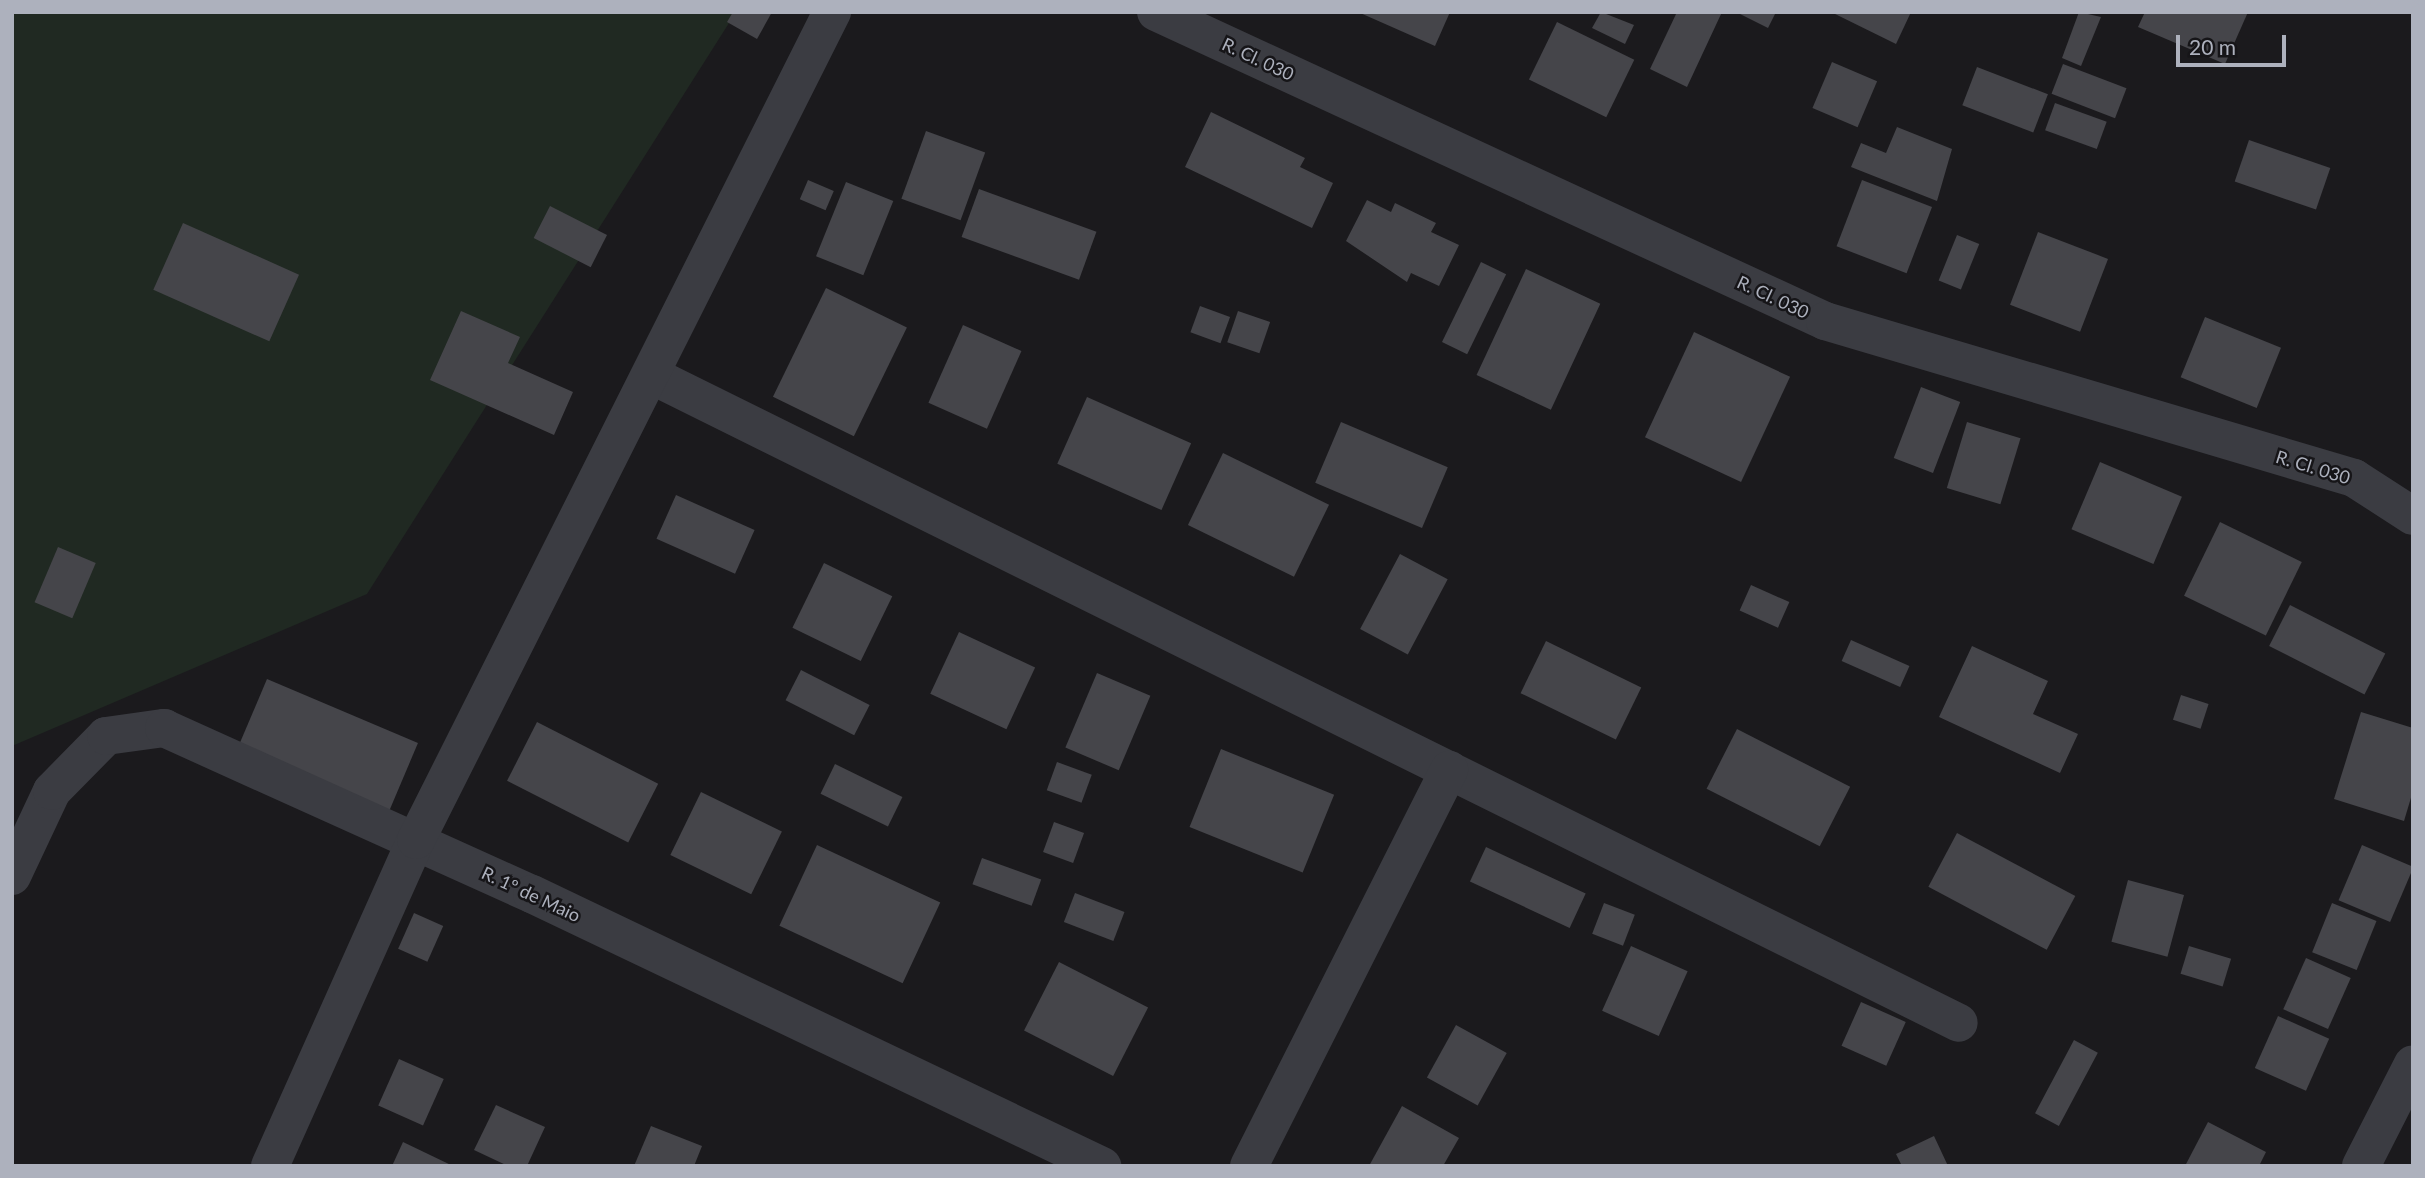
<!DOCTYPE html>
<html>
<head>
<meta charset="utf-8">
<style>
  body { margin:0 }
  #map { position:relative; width:2425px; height:1178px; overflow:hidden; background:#1b1a1d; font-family:Lato,sans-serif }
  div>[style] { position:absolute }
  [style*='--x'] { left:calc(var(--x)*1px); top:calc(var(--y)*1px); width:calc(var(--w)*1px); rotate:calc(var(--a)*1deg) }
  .green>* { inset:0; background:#202922 }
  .building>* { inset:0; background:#45454a; transform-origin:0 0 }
  .minor>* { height:38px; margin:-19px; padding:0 19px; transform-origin:19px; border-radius:19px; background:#3b3c42 }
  span { translate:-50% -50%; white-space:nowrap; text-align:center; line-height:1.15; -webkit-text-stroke:5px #161518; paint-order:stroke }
  .street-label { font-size:18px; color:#adb1bd }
  .frame { position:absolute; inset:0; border:14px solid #adb1bd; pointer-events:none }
  .scale { position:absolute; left:2176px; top:35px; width:110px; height:32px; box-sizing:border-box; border:4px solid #adb1bd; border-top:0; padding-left:9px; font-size:21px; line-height:24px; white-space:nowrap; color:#adb1bd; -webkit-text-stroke:5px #161518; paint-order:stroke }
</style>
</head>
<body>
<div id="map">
  <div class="green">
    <div style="clip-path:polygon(12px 12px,736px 12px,367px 594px,12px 746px)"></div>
  </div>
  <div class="building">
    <div style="clip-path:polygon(733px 12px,772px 12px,757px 39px,727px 22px)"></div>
    <div style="clip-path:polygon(1358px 12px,1450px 12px,1435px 46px)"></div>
    <div style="clip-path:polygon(1601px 12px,1634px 25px,1625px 44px,1592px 28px)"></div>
    <div style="clip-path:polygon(1677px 12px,1722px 12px,1687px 87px,1650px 69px)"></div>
    <div style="clip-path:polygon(1736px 12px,1776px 12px,1768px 28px)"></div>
    <div style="clip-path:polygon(1831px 12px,1911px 12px,1896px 44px)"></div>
    <div style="clip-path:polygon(2079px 12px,2101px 17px,2081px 66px,2062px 58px)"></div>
    <div style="clip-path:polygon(2145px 12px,2248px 12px,2225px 64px,2138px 27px)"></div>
    <div style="left:1557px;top:22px;width:86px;height:64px;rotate:26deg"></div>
    <div style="left:1832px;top:62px;width:49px;height:50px;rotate:23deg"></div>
    <div style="left:2063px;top:64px;width:68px;height:32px;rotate:21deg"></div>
    <div style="left:1977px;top:67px;width:76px;height:41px;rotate:21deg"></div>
    <div style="left:2055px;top:103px;width:55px;height:29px;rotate:20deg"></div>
    <div style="clip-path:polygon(1211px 112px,1305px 158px,1300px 167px,1333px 183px,1312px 228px,1185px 167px)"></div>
    <div style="clip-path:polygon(1897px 127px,1952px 149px,1937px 201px,1851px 167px,1861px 143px,1886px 153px)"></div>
    <div style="left:926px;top:131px;width:63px;height:72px;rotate:20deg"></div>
    <div style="left:2249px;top:140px;width:86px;height:44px;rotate:19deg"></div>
    <div style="left:808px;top:180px;width:28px;height:21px;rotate:23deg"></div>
    <div style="left:1862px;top:180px;width:75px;height:71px;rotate:21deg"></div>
    <div style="left:846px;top:182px;width:51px;height:80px;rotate:22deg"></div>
    <div style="left:979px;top:189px;width:125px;height:51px;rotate:20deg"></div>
    <div style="clip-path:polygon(1367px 200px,1391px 212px,1395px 203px,1436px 223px,1431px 232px,1459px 245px,1439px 286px,1411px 273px,1407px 282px,1346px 241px)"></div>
    <div style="left:550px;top:206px;width:64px;height:36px;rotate:27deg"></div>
    <div style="left:183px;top:223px;width:127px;height:73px;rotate:24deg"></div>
    <div style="left:2038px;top:232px;width:75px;height:78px;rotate:21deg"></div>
    <div style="left:1957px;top:235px;width:24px;height:49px;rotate:22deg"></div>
    <div style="left:1481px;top:262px;width:28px;height:89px;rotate:26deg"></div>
    <div style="left:1526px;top:269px;width:82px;height:117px;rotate:25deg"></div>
    <div style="left:826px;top:288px;width:90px;height:121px;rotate:26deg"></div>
    <div style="left:1200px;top:306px;width:32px;height:28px;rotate:20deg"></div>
    <div style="clip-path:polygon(461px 311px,520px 337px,508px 363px,573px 392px,554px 435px,430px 380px)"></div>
    <div style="left:1238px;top:311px;width:34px;height:33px;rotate:19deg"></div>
    <div style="left:2205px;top:317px;width:82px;height:65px;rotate:22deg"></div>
    <div style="left:963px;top:325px;width:64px;height:85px;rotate:24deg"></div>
    <div style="left:1694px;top:332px;width:106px;height:116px;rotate:25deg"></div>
    <div style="left:1921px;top:387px;width:42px;height:76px;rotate:21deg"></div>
    <div style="left:1087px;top:397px;width:114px;height:73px;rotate:24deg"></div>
    <div style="left:1341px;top:422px;width:116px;height:66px;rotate:23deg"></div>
    <div style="left:1967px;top:422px;width:56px;height:69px;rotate:17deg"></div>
    <div style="left:1223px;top:453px;width:118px;height:80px;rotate:26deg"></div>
    <div style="left:2100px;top:462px;width:89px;height:73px;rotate:23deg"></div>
    <div style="left:676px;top:495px;width:86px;height:48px;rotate:24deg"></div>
    <div style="left:2220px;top:522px;width:91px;height:82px;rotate:26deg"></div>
    <div style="left:58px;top:547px;width:41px;height:60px;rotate:23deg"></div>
    <div style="left:1400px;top:554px;width:54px;height:85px;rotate:28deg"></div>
    <div style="left:824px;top:563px;width:76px;height:72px;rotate:26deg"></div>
    <div style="left:1751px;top:585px;width:42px;height:28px;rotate:24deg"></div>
    <div style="left:2290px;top:605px;width:107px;height:46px;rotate:27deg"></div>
    <div style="left:959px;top:632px;width:84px;height:68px;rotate:25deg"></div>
    <div style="left:1851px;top:640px;width:64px;height:23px;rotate:24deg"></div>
    <div style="left:1546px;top:641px;width:106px;height:58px;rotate:26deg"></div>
    <div style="clip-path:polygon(1972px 646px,2048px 681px,2033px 714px,2078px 734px,2060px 773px,1939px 717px)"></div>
    <div style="left:801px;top:670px;width:77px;height:34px;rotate:27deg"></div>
    <div style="left:1097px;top:673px;width:58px;height:81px;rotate:23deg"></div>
    <div style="left:267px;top:679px;width:164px;height:81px;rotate:23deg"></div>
    <div style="left:2181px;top:695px;width:29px;height:26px;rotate:18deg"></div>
    <div style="clip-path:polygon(2361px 712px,2413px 728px,2413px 791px,2404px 821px,2334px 799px)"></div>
    <div style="left:537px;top:722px;width:136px;height:66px;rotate:27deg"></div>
    <div style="left:1737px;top:729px;width:127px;height:67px;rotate:27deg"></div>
    <div style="left:1221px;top:749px;width:122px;height:84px;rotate:22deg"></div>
    <div style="left:1057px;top:762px;width:37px;height:30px;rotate:20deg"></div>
    <div style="left:835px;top:764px;width:75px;height:33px;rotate:26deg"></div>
    <div style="left:701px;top:792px;width:90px;height:70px;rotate:26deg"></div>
    <div style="left:1054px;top:822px;width:32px;height:32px;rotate:20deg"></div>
    <div style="left:1957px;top:833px;width:134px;height:61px;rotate:28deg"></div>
    <div style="left:817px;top:845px;width:136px;height:89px;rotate:25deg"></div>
    <div style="left:2362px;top:845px;width:56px;height:60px;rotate:23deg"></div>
    <div style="left:1486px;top:847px;width:110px;height:38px;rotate:25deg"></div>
    <div style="left:982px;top:858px;width:63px;height:28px;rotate:20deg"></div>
    <div style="left:2128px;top:880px;width:58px;height:64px;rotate:15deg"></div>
    <div style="left:1075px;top:893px;width:53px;height:31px;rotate:21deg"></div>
    <div style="left:1604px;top:903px;width:33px;height:33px;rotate:21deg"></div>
    <div style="left:2332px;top:903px;width:48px;height:53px;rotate:22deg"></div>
    <div style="left:414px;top:913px;width:32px;height:39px;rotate:24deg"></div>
    <div style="left:1631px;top:946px;width:62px;height:71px;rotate:24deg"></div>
    <div style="left:2189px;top:946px;width:44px;height:29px;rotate:17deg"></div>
    <div style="left:2306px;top:958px;width:49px;height:56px;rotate:24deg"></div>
    <div style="left:1059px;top:962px;width:100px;height:77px;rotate:27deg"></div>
    <div style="left:1861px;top:1002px;width:49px;height:48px;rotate:24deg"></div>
    <div style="left:2278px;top:1016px;width:56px;height:57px;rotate:24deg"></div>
    <div style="left:1456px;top:1025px;width:58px;height:60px;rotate:29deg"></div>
    <div style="left:2074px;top:1040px;width:27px;height:83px;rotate:28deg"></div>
    <div style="left:399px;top:1059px;width:49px;height:51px;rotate:24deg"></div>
    <div style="clip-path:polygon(496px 1105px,545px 1127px,527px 1166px,508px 1166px,474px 1150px)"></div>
    <div style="clip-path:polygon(1402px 1106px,1459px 1138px,1443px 1166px,1369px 1166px)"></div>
    <div style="clip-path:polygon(2208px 1122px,2266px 1152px,2259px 1166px,2185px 1166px)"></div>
    <div style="clip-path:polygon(651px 1126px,702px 1146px,694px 1166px,634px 1166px)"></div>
    <div style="clip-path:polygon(1934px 1136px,1948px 1166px,1902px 1166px,1896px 1154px)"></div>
    <div style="clip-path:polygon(403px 1142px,453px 1166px,392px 1166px)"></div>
  </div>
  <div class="minor">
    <div style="--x:1156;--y:12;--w:737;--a:24.79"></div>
    <div style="--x:1825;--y:321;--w:552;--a:16.53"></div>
    <div style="--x:2354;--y:478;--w:70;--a:32.8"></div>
    <div style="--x:653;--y:376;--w:1457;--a:26.35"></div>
    <div style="--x:12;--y:876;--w:94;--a:-64.8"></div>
    <div style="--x:52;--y:791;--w:77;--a:-45.5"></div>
    <div style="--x:106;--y:736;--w:59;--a:-7.9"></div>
    <div style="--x:164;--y:728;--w:404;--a:24.3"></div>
    <div style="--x:532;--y:894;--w:632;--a:25.51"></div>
    <div style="--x:270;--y:1166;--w:357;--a:-65.9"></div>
    <div style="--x:416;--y:840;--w:927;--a:-63.32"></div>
    <div style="--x:1249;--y:1166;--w:444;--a:-63.2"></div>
    <div style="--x:2361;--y:1166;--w:114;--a:-63"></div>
  </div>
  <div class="street-label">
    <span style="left:1258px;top:59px;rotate:25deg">R. Cl. 030</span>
    <span style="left:1773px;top:297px;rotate:25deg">R. Cl. 030</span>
    <span style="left:2313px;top:467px;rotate:17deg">R. Cl. 030</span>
    <span style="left:531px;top:894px;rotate:25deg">R. 1º de Maio</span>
  </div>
  <div class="frame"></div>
  <div class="scale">20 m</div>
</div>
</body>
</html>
